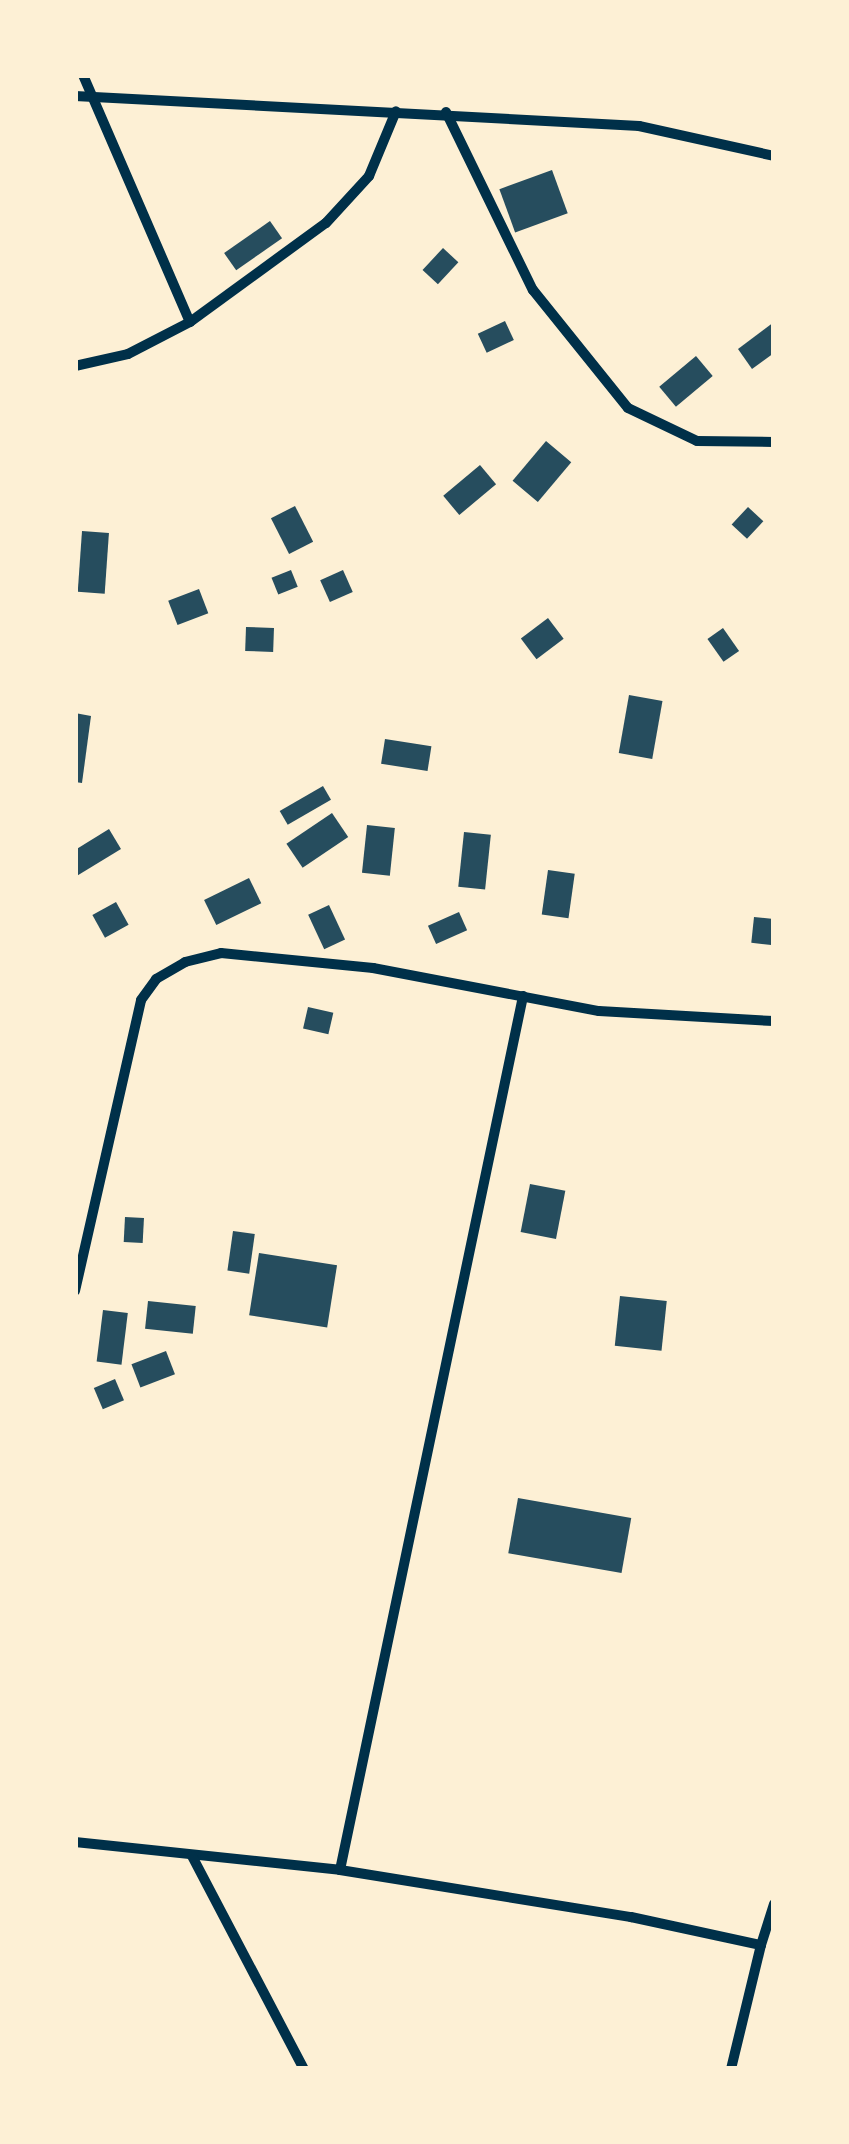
<!DOCTYPE html>
<html>
<head>
<meta charset="utf-8">
<style>
  body { margin:0 }
  #map { position:relative; width:849px; height:2144px; overflow:hidden; background:#fdf0d5; font-family:"Zilla Slab",serif }
  div>[style] { position:absolute }
  [style*='--x'] { left:calc(var(--x)*1px); top:calc(var(--y)*1px); width:calc(var(--w)*1px); rotate:calc(var(--a)*1deg) }
  .building>* { inset:0; background:#264d5e; transform-origin:0 0 }
  .minor>* { height:10px; margin:-5px; padding:0 5px; transform-origin:5px; border-radius:5px; background:#003049 }
  span { translate:-50% -50%; white-space:nowrap; text-align:center; line-height:1.15; -webkit-text-stroke:8px #fdf0d5; paint-order:stroke }
  .frame { position:absolute; inset:0; border:78px solid #fdf0d5; pointer-events:none }
</style>
</head>
<body>
<div id="map">
  <div class="building">
    <div style="left:552px;top:170px;width:46px;height:56px;rotate:70deg"></div>
    <div style="left:270px;top:221px;width:21px;height:56px;rotate:55deg"></div>
    <div style="left:443px;top:248px;width:21px;height:30px;rotate:43deg"></div>
    <div style="left:505px;top:321px;width:21px;height:30px;rotate:65deg"></div>
    <div style="clip-path:polygon(774px 322px,774px 353px,752px 369px,738px 349px)"></div>
    <div style="left:696px;top:356px;width:26px;height:48px;rotate:50deg"></div>
    <div style="left:546px;top:441px;width:33px;height:52px;rotate:40deg"></div>
    <div style="left:480px;top:465px;width:25px;height:48px;rotate:50deg"></div>
    <div style="left:295px;top:506px;width:40px;height:27px;rotate:63deg"></div>
    <div style="left:748px;top:507px;width:21px;height:24px;rotate:43deg"></div>
    <div style="left:82px;top:531px;width:27px;height:61px;rotate:4deg"></div>
    <div style="left:291px;top:570px;width:18px;height:21px;rotate:68deg"></div>
    <div style="left:343px;top:570px;width:24px;height:25px;rotate:66deg"></div>
    <div style="left:199px;top:589px;width:26px;height:33px;rotate:69deg"></div>
    <div style="left:548px;top:618px;width:26px;height:34px;rotate:53deg"></div>
    <div style="left:246px;top:627px;width:28px;height:24px;rotate:2deg"></div>
    <div style="left:723px;top:628px;width:28px;height:19px;rotate:55deg"></div>
    <div style="left:629px;top:695px;width:34px;height:59px;rotate:10deg"></div>
    <div style="clip-path:polygon(75px 713px,91px 716px,82px 783px,75px 782px)"></div>
    <div style="left:385px;top:739px;width:47px;height:25px;rotate:9deg"></div>
    <div style="left:323px;top:786px;width:16px;height:50px;rotate:60deg"></div>
    <div style="left:332px;top:813px;width:29px;height:55px;rotate:56deg"></div>
    <div style="left:367px;top:825px;width:28px;height:48px;rotate:6deg"></div>
    <div style="clip-path:polygon(109px 829px,121px 849px,75px 877px,75px 850px)"></div>
    <div style="left:464px;top:832px;width:27px;height:55px;rotate:6deg"></div>
    <div style="left:548px;top:870px;width:27px;height:45px;rotate:8deg"></div>
    <div style="left:249px;top:878px;width:28px;height:50px;rotate:64deg"></div>
    <div style="left:116px;top:902px;width:26px;height:27px;rotate:61deg"></div>
    <div style="left:329px;top:905px;width:38px;height:23px;rotate:65deg"></div>
    <div style="left:459px;top:912px;width:20px;height:34px;rotate:66deg"></div>
    <div style="left:754px;top:917px;width:20px;height:26px;rotate:6deg"></div>
    <div style="left:308px;top:1007px;width:26px;height:22px;rotate:13deg"></div>
    <div style="left:530px;top:1184px;width:36px;height:49px;rotate:11deg"></div>
    <div style="left:125px;top:1217px;width:19px;height:25px;rotate:3deg"></div>
    <div style="left:233px;top:1231px;width:22px;height:40px;rotate:8deg"></div>
    <div style="left:259px;top:1253px;width:79px;height:63px;rotate:9deg"></div>
    <div style="left:620px;top:1296px;width:47px;height:50px;rotate:6deg"></div>
    <div style="left:148px;top:1301px;width:48px;height:28px;rotate:6deg"></div>
    <div style="left:103px;top:1310px;width:25px;height:52px;rotate:7deg"></div>
    <div style="left:166px;top:1351px;width:25px;height:37px;rotate:69deg"></div>
    <div style="left:115px;top:1379px;width:23px;height:23px;rotate:67deg"></div>
    <div style="left:518px;top:1498px;width:115px;height:56px;rotate:10deg"></div>
  </div>
  <div class="minor">
    <div style="--x:83;--y:75;--w:269;--a:66.6"></div>
    <div style="--x:75;--y:96;--w:565;--a:3.04"></div>
    <div style="--x:639;--y:126;--w:138;--a:12.5"></div>
    <div style="--x:446;--y:112;--w:198;--a:64"></div>
    <div style="--x:533;--y:290;--w:151;--a:51.2"></div>
    <div style="--x:628;--y:408;--w:76;--a:25.6"></div>
    <div style="--x:697;--y:441;--w:77;--a:0.7"></div>
    <div style="--x:75;--y:366;--w:54;--a:-12.8"></div>
    <div style="--x:128;--y:354;--w:70;--a:-27.3"></div>
    <div style="--x:190;--y:322;--w:168;--a:-36.1"></div>
    <div style="--x:326;--y:223;--w:64;--a:-47.5"></div>
    <div style="--x:369;--y:176;--w:70;--a:-67.4"></div>
    <div style="--x:75;--y:1291;--w:298;--a:-77.2"></div>
    <div style="--x:141;--y:1000;--w:26;--a:-54"></div>
    <div style="--x:156;--y:979;--w:34;--a:-30"></div>
    <div style="--x:185;--y:962;--w:37;--a:-14"></div>
    <div style="--x:221;--y:953;--w:153;--a:5.6"></div>
    <div style="--x:373;--y:968;--w:230;--a:10.8"></div>
    <div style="--x:599;--y:1011;--w:175;--a:3.3"></div>
    <div style="--x:75;--y:1842;--w:266;--a:6"></div>
    <div style="--x:340;--y:1870;--w:295;--a:9.2"></div>
    <div style="--x:631;--y:1917;--w:133;--a:12.2"></div>
    <div style="--x:761;--y:1945;--w:128;--a:103.6"></div>
    <div style="--x:192;--y:1856;--w:241;--a:62.3"></div>
    <div style="--x:340;--y:1870;--w:893;--a:-78.17"></div>
    <div style="--x:761;--y:1945;--w:43;--a:-72.4"></div>
  </div>
  <div class="frame"></div>
</div>
</body>
</html>
